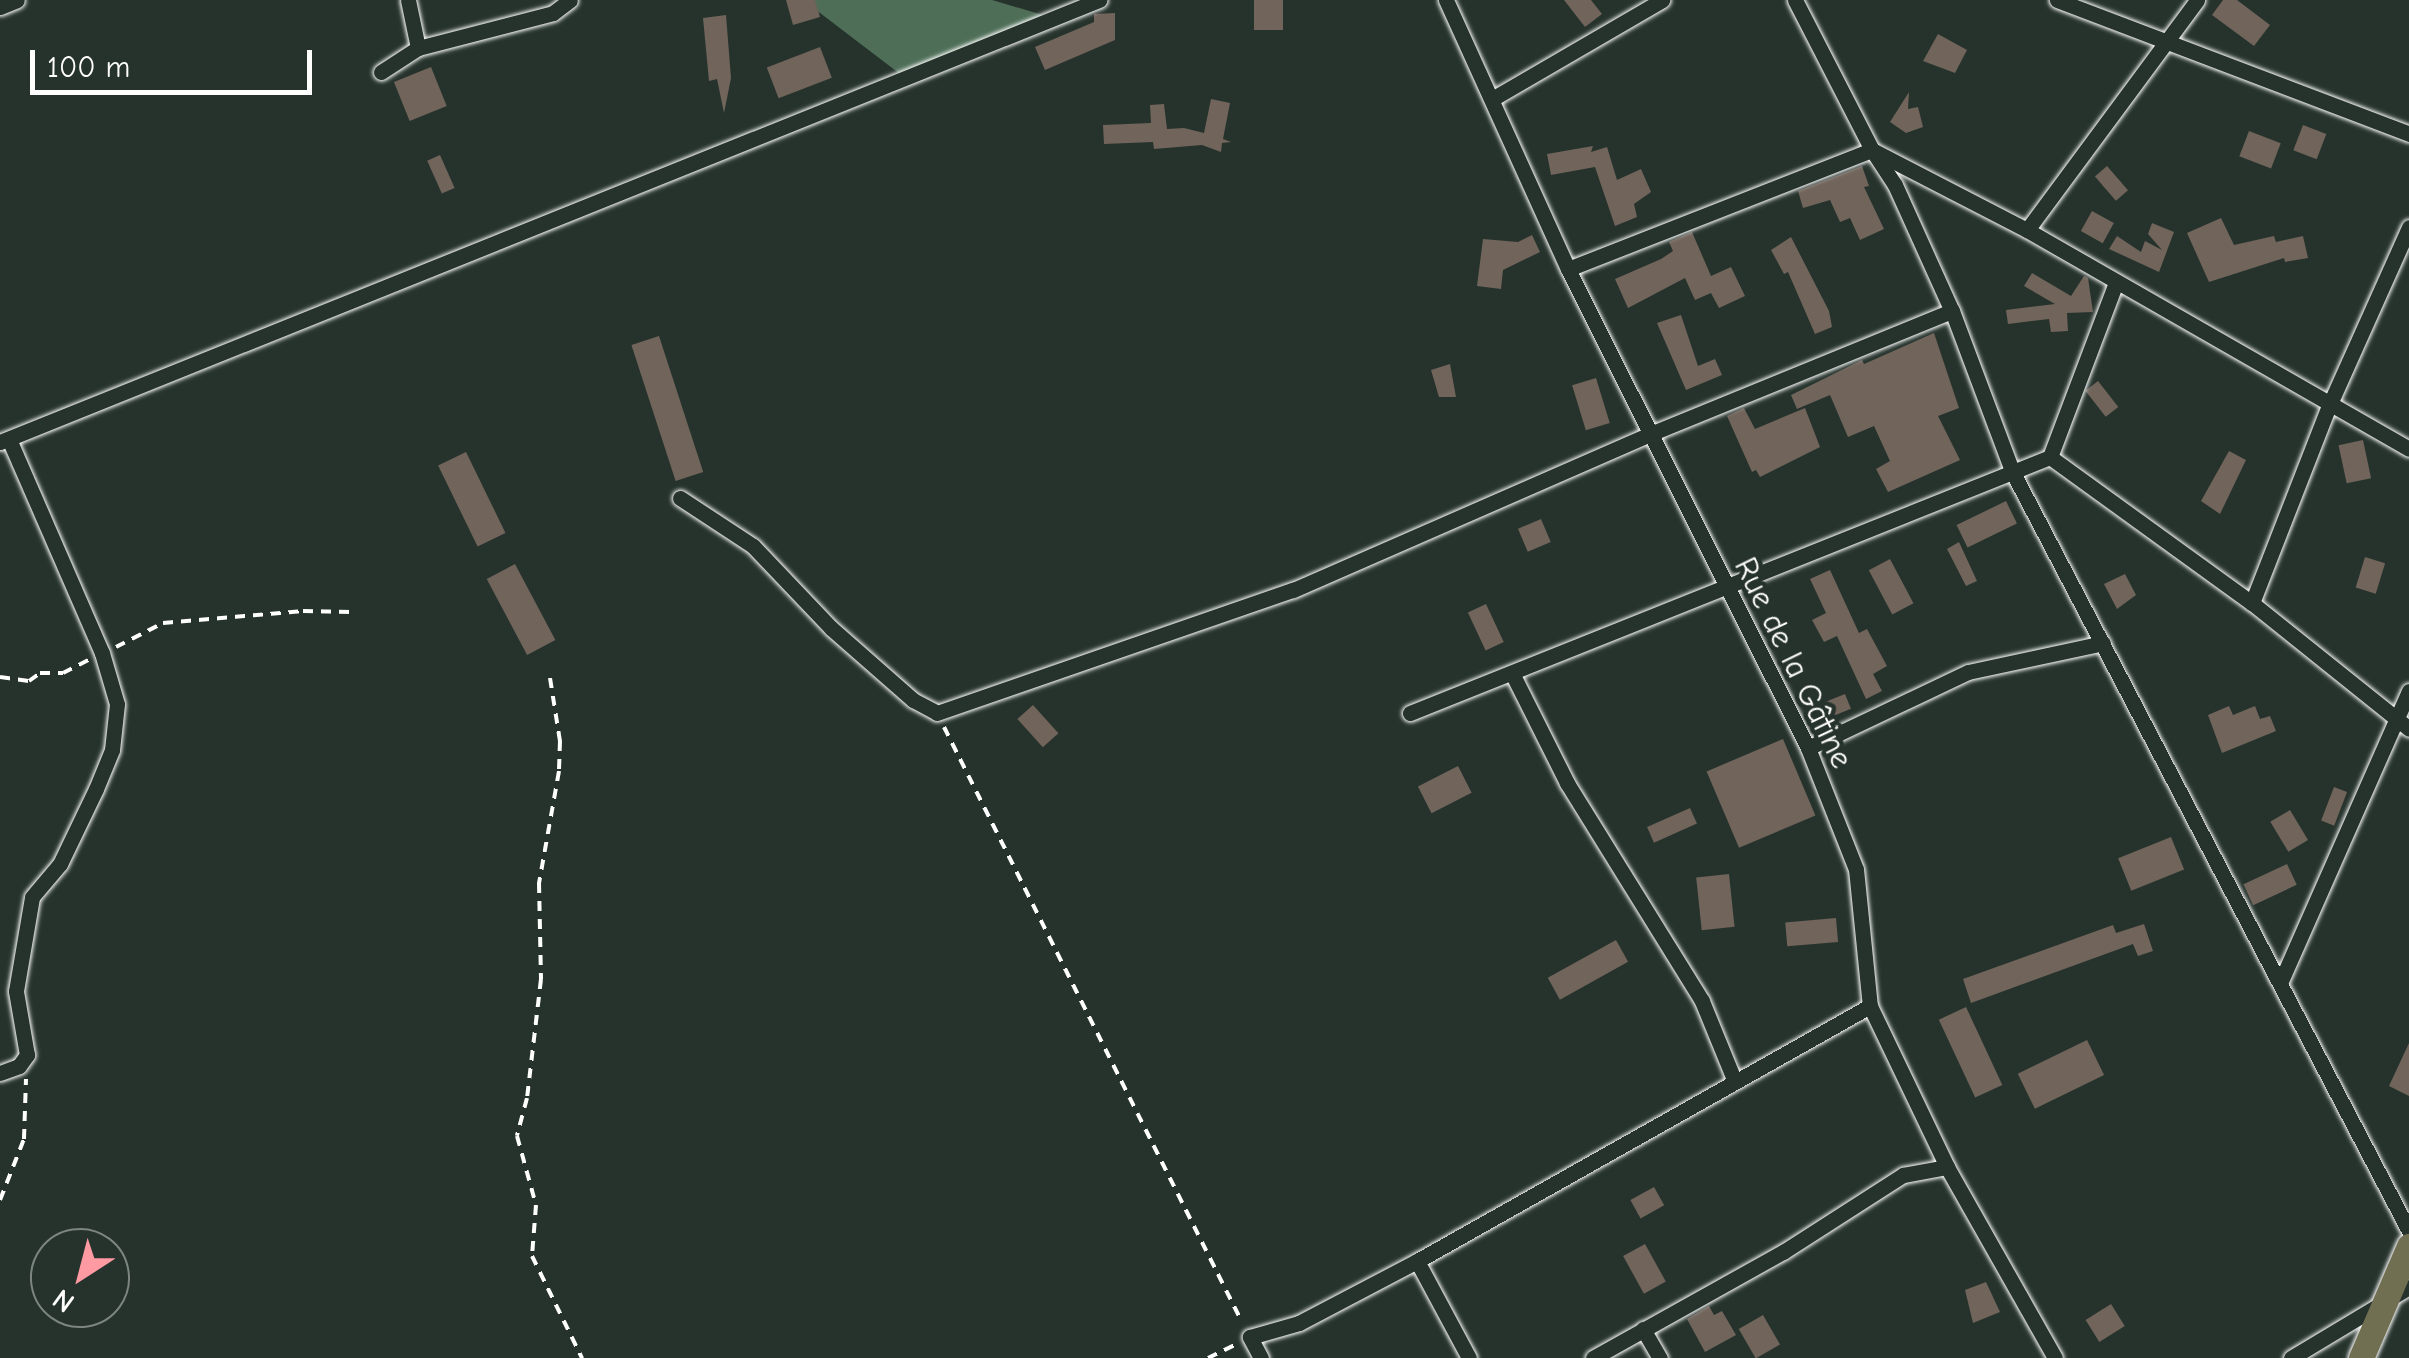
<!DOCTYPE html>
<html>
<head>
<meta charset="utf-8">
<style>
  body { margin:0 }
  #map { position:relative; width:2409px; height:1358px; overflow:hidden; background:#26332d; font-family:"Comic Neue",sans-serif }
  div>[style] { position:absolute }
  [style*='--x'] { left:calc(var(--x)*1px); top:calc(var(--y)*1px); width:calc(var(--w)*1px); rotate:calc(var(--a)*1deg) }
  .green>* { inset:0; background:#4e6e57 }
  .building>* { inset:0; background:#70645b; transform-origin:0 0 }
  .path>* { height:4px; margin-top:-2px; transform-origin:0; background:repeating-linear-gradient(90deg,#fff 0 10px,transparent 0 18px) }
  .roads { filter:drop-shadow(0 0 2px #fff) drop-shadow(0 0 2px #fff) }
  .minor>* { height:15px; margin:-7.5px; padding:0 7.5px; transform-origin:7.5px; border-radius:7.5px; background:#26332d }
  .trunk>* { height:25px; margin:-12.5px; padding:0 12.5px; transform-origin:12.5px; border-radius:12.5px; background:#716f52 }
  span { translate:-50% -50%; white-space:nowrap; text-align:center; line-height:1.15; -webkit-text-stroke:9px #26332d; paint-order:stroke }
  .street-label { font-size:32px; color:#fff }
  .north { position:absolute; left:30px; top:1228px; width:100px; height:100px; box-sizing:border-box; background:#26332d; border:2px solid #7d8581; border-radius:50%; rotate:216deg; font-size:28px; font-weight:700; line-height:40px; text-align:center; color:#fff }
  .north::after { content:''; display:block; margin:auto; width:35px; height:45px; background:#ff9aa2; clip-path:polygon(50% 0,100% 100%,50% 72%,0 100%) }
  .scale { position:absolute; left:30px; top:50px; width:282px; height:45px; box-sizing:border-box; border:5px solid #fff; border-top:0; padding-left:12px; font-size:30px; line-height:35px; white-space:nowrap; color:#fff; -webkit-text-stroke:8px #26332d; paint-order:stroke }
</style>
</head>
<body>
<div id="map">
  <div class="green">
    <div style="clip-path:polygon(803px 0,992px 0,1053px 18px,904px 77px)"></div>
  </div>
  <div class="building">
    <div style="clip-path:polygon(786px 0,815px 0,820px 17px,793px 25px)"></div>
    <div style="left:1254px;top:0;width:29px;height:30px"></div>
    <div style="clip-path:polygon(1564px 0,1591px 0,1602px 14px,1585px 27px)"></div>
    <div style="clip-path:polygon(2223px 0,2237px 0,2270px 25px,2254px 46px,2212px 15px)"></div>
    <div style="clip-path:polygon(1115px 13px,1115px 40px,1045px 70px,1035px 47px,1094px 22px,1094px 14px)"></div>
    <div style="clip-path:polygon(726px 15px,731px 78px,724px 113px,717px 79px,709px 81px,703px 18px)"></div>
    <div style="clip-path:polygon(1938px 34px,1967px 50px,1955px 73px,1923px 61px)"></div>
    <div style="left:820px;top:47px;width:33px;height:57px;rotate:69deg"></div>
    <div style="left:431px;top:67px;width:42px;height:40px;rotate:68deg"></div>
    <div style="clip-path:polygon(1909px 92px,1908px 109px,1918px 107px,1923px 127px,1906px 133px,1890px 122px)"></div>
    <div style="clip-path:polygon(1211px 99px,1230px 103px,1223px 139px,1231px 142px,1222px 143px,1221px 152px,1202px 145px,1154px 149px,1153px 142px,1104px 144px,1103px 125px,1151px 123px,1150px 105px,1164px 104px,1167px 129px,1184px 128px,1204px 133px)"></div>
    <div style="left:2303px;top:125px;width:25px;height:27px;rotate:21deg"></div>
    <div style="left:2249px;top:131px;width:34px;height:27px;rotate:21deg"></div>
    <div style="clip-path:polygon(1593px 146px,1591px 152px,1607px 147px,1617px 180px,1641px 169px,1651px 192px,1634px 204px,1637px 217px,1615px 226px,1595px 167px,1551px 175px,1547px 154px)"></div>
    <div style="left:440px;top:155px;width:36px;height:14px;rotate:66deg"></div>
    <div style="clip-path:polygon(1862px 166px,1869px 186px,1864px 187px,1884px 229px,1860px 240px,1850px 218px,1840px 222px,1830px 200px,1803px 208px,1798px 191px)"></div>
    <div style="left:2107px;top:166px;width:32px;height:16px;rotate:49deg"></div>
    <div style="left:2092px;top:211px;width:25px;height:23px;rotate:29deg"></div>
    <div style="clip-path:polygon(2221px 218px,2234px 245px,2274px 236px,2276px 242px,2303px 236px,2308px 258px,2285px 262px,2284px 258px,2209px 282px,2187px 233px)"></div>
    <div style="clip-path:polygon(2152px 223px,2174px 232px,2159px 272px,2109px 249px,2117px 236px,2141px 252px,2145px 241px,2162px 250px,2148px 234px)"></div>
    <div style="clip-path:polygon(1692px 232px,1711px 276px,1731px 267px,1745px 296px,1719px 308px,1711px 293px,1695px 300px,1685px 278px,1628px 308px,1615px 279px,1661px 259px,1673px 251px,1669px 242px)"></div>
    <div style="clip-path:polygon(1532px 235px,1540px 252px,1503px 270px,1501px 289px,1477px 286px,1483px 239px,1518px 242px)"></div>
    <div style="clip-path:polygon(1791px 237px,1829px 311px,1832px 327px,1815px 334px,1788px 272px,1784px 274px,1771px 250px)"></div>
    <div style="clip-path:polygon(2032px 273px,2071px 296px,2084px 276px,2088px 278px,2093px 312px,2067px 313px,2068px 331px,2051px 332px,2049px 319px,2008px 324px,2006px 310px,2055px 304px,2024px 286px)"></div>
    <div style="clip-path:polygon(1681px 315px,1698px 366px,1715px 359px,1722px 375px,1686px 390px,1657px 323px)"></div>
    <div style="clip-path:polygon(1934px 333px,1959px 408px,1938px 416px,1960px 460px,1888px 492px,1876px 469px,1890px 461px,1874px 426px,1848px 437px,1830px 395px,1797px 409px,1791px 395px,1862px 360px,1864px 364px)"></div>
    <div style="left:659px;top:336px;width:143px;height:29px;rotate:72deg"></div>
    <div style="clip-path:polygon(1450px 364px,1456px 397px,1439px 397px,1431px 370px)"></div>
    <div style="left:1596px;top:378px;width:47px;height:25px;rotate:73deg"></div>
    <div style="left:2098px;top:381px;width:33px;height:16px;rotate:52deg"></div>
    <div style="clip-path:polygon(1744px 408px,1755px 429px,1805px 408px,1820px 447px,1760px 477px,1756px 470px,1752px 472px,1727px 416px)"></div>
    <div style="left:2363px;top:440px;width:39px;height:25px;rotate:78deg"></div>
    <div style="clip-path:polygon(2229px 451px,2246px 460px,2220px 514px,2201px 501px)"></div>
    <div style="left:466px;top:452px;width:90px;height:31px;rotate:64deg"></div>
    <div style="left:2006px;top:501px;width:25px;height:55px;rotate:64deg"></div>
    <div style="left:1541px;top:519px;width:25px;height:25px;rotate:67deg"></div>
    <div style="clip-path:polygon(1959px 542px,1977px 581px,1966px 586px,1947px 549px)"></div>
    <div style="left:2365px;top:557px;width:21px;height:32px;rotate:17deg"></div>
    <div style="left:1890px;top:559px;width:50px;height:24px;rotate:62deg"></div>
    <div style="left:515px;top:564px;width:86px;height:32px;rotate:62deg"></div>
    <div style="clip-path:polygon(1830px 570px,1859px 633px,1867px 629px,1887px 666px,1873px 674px,1882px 691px,1866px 699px,1837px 636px,1824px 642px,1812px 620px,1826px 613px,1810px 579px)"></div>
    <div style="clip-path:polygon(2125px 574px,2136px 595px,2117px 609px,2104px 584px)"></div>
    <div style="left:1486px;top:604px;width:42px;height:20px;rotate:65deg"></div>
    <div style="left:1845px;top:694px;width:16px;height:39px;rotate:68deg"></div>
    <div style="left:1033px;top:705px;width:38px;height:21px;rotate:48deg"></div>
    <div style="clip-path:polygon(2229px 706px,2233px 715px,2255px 706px,2260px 719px,2270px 716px,2276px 731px,2222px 753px,2208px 715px)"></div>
    <div style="left:1783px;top:739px;width:83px;height:83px;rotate:67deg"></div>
    <div style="left:1458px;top:766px;width:30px;height:45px;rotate:63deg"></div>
    <div style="left:2334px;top:787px;width:14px;height:36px;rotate:21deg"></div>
    <div style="left:1690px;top:808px;width:17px;height:47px;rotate:66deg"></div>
    <div style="left:2290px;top:810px;width:35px;height:23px;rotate:59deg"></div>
    <div style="left:2171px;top:837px;width:35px;height:57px;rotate:68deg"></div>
    <div style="left:2287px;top:864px;width:23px;height:48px;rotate:65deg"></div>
    <div style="left:1729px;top:874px;width:53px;height:33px;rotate:84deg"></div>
    <div style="left:1836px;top:918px;width:24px;height:51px;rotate:85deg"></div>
    <div style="clip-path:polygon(2144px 924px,2153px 951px,2138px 956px,2133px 944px,1971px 1003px,1963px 979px,2113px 925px,2116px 933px)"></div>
    <div style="left:1616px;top:940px;width:25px;height:78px;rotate:61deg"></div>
    <div style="left:1966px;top:1007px;width:86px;height:30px;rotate:65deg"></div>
    <div style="left:2087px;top:1040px;width:39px;height:77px;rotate:64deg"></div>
    <div style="clip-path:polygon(2409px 1043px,2409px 1096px,2389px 1086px)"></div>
    <div style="left:1654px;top:1187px;width:21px;height:27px;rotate:61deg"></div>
    <div style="left:1645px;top:1244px;width:43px;height:25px;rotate:61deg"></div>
    <div style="clip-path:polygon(1986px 1282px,2000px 1312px,1973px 1323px,1965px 1290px)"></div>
    <div style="left:2111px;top:1304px;width:26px;height:30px;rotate:58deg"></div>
    <div style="clip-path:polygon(1709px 1306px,1714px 1315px,1722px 1311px,1736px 1335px,1705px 1352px,1687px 1319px)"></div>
    <div style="left:1763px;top:1315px;width:34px;height:28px;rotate:60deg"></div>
  </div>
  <div class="path">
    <div style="--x:116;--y:647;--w:53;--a:-27.1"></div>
    <div style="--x:163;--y:623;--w:141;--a:-4.9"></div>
    <div style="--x:303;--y:611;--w:48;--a:1.2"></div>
    <div style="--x:0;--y:677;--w:29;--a:8"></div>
    <div style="--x:29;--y:681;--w:14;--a:-36"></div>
    <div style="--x:40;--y:673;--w:23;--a:0"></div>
    <div style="--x:63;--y:673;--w:29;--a:-27"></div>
    <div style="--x:550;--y:678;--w:64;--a:81"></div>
    <div style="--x:560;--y:741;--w:30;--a:92"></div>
    <div style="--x:559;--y:771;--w:114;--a:100.1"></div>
    <div style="--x:539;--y:883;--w:96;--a:88.8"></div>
    <div style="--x:541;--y:979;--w:120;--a:96.7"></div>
    <div style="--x:527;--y:1098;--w:39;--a:105"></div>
    <div style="--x:517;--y:1136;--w:72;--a:74.6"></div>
    <div style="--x:536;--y:1205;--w:51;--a:94.5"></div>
    <div style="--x:532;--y:1256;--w:114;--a:63.9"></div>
    <div style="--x:944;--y:727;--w:665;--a:63.4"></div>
    <div style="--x:0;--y:1200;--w:66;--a:-68.5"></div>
    <div style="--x:24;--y:1139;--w:60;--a:-88.1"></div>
    <div style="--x:1208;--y:1358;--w:30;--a:-26"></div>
  </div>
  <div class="roads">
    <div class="minor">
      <div style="--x:408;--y:0;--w:49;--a:78.2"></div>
      <div style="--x:1446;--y:0;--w:295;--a:65.6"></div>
      <div style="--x:1568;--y:269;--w:536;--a:63.39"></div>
      <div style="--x:1808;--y:748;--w:130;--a:68.4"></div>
      <div style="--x:1856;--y:869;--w:138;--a:84.2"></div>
      <div style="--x:1870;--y:1006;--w:178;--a:64.4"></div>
      <div style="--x:1947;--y:1167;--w:219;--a:60.5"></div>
      <div style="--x:1795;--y:0;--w:169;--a:62.8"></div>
      <div style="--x:1872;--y:150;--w:42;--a:56.7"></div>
      <div style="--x:1895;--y:185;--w:138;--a:65.7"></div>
      <div style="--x:1952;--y:311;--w:171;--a:69.4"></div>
      <div style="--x:2012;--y:471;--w:857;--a:62.42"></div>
      <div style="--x:2057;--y:0;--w:377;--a:20.8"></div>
      <div style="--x:0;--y:7;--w:18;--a:-22"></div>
      <div style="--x:381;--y:72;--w:44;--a:-33"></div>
      <div style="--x:418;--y:48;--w:139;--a:-14.5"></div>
      <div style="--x:553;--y:13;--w:21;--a:-37"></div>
      <div style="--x:1492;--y:99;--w:197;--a:-30.2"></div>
      <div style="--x:2027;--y:230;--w:286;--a:-53.5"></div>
      <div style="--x:1568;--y:269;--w:326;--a:-21.4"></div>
      <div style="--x:1872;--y:150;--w:174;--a:27.3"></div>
      <div style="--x:2027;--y:230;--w:440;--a:29.8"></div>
      <div style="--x:0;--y:442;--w:1185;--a:-21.91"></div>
      <div style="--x:2050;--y:457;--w:187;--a:-69.3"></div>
      <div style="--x:680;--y:498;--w:87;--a:33.3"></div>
      <div style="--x:753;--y:546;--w:113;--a:46.4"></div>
      <div style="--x:831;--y:628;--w:109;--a:41.3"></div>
      <div style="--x:913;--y:700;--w:27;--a:28"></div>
      <div style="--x:937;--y:713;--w:377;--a:-19.1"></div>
      <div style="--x:1293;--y:590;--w:390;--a:-23.6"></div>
      <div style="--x:1650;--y:434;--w:326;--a:-22.2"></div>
      <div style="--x:2252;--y:603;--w:212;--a:-68.7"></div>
      <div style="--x:2329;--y:406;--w:196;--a:-65.9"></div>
      <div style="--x:1512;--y:673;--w:123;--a:63.4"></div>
      <div style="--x:1567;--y:783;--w:256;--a:58.2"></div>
      <div style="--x:1702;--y:1001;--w:87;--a:67.8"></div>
      <div style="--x:1410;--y:713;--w:689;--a:-21.8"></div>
      <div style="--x:2050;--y:457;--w:249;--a:35.9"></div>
      <div style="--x:2252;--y:603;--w:201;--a:38.7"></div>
      <div style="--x:1808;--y:748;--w:177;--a:-25.4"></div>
      <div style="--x:1968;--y:672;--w:138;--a:-12.1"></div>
      <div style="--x:2281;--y:981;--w:317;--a:-66.2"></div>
      <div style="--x:0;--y:1073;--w:20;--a:-20"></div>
      <div style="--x:19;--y:1066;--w:14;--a:-54"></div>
      <div style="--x:27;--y:1055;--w:65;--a:-99.8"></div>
      <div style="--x:16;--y:991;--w:95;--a:-80.3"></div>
      <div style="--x:32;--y:897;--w:43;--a:-49.7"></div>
      <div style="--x:60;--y:864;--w:83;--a:-64.4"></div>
      <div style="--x:96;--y:789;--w:42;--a:-67.7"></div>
      <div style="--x:112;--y:750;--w:46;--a:-83.8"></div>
      <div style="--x:117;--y:704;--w:53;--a:-106.4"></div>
      <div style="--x:102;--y:653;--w:233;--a:-113.5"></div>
      <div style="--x:1417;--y:1261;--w:110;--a:61.8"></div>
      <div style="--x:1643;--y:1329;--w:34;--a:60"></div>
      <div style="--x:1261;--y:1358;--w:24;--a:-118"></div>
      <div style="--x:1250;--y:1337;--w:51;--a:-15.9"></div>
      <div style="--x:1299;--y:1323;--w:133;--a:-27.7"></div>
      <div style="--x:1417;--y:1261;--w:520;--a:-29.38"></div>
      <div style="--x:1593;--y:1358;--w:218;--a:-29.2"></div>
      <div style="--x:1783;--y:1252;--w:143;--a:-32.7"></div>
      <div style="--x:1903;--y:1175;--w:45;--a:-10.3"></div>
      <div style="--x:2291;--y:1358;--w:138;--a:-31"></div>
    </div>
    <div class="trunk">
      <div style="--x:2361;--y:1358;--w:122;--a:-66.8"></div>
    </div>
  </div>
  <div class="street-label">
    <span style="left:1793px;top:663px;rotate:64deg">Rue de la Gâtine</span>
  </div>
  <div class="north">N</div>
  <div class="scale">100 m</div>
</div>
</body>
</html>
